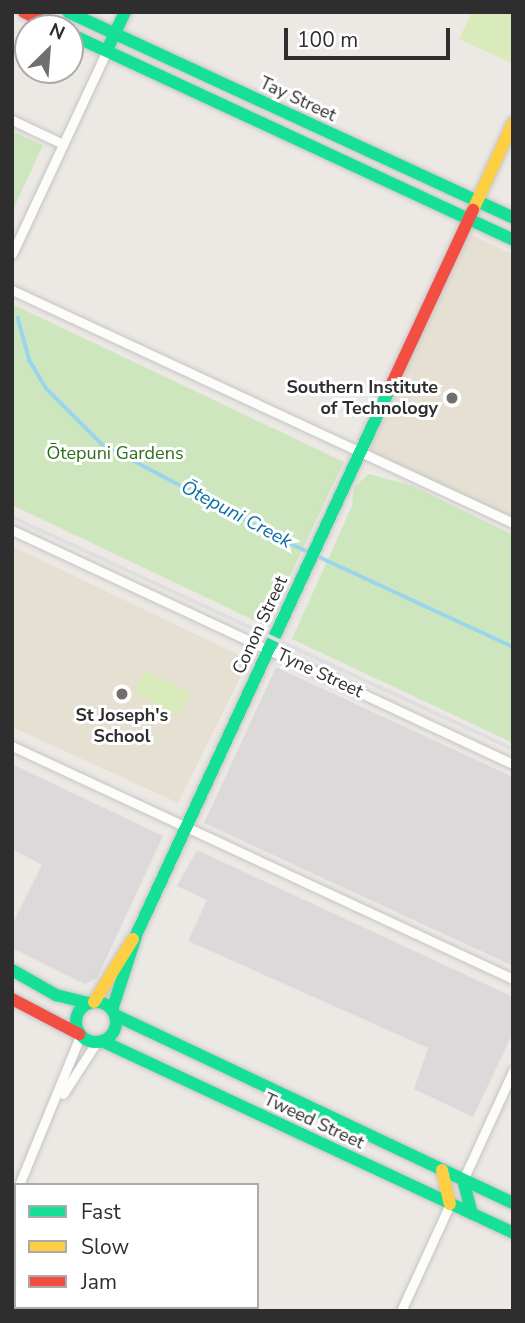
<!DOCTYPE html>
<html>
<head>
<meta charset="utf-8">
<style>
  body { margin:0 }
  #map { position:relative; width:525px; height:1323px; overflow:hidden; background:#ece8e4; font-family:"Nunito Sans",sans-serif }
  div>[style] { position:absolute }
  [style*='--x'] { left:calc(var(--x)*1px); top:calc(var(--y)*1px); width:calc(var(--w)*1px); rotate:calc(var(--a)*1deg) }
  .industrial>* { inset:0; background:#dcd9db }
  .education>* { inset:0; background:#e6e0d3 }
  .green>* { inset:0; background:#cee6be; transform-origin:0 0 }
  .pitch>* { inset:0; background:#d9eabb; transform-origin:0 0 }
  .stream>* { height:3.5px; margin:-1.75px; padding:0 1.75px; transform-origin:1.75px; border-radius:1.75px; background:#99d6ec }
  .roads { filter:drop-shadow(0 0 2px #c5c4c5) drop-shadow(0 0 2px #c5c4c5) }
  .street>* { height:9px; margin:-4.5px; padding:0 4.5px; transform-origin:4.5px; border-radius:4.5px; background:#fcfcfb }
  .fast>* { height:12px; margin:-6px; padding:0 6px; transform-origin:6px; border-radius:6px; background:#16e098 }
  .fast>.ring { margin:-6px; padding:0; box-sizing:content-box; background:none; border:12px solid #16e098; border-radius:50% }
  .slow>* { height:12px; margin:-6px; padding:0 6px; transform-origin:6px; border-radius:6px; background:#ffcf43 }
  .jam>* { height:12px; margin:-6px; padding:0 6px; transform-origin:6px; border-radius:6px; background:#f24e42 }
  .rail>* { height:3.5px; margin:-1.75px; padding:0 1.75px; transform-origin:1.75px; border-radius:1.75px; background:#dfdfe1 }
  .dots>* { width:19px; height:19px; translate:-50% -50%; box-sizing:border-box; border:4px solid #fff; border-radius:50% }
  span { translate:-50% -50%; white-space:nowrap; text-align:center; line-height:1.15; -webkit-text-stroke:6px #fff; paint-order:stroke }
  .street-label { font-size:18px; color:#2e2e2e }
  .poi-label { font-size:18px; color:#2e2e2e; font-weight:700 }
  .right { translate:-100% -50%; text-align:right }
  .park-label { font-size:18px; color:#2c6e1b }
  .water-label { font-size:19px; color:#0d6fa3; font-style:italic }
  .frame { position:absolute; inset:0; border:14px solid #2e2e2e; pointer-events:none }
  .legend { position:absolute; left:14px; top:1183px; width:245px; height:126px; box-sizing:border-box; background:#fff; border:2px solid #ababab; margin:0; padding:9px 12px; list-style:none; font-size:21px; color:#2e2e2e }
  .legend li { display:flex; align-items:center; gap:14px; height:35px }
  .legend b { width:35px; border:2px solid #ababab }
  .north { position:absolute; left:14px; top:14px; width:70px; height:70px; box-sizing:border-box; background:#fff; border:2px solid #ababab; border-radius:50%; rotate:25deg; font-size:19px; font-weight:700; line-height:28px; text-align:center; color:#2e2e2e }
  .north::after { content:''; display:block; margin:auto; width:24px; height:32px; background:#706f6e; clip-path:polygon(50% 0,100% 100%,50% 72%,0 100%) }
  .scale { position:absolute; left:284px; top:28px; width:166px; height:32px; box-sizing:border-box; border:4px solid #2e2e2e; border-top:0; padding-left:9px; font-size:21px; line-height:24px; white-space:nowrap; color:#2e2e2e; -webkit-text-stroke:5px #fff; paint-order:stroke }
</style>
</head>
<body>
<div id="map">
  <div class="industrial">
    <div style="clip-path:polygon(276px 667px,513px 777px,513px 966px,204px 823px)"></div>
    <div style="clip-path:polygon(12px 764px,163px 836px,97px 978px,85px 984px,12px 948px,12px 925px,42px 865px,12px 849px)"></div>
    <div style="clip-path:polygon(197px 850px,513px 997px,513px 1033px,473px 1117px,414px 1089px,428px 1048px,188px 941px,207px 900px,177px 886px)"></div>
  </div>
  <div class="education">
    <div style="clip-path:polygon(467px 233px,513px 254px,513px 520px,366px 452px)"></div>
    <div style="clip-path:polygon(12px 546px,249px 660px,178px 803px,12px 727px)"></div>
  </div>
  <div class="green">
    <div style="clip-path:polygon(12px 131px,43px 145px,12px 212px)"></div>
    <div style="clip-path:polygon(12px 304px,344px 462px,266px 626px,12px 505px)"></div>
    <div style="clip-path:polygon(369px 474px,413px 486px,513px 535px,513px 743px,292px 639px,352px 506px,354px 487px)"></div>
    <div style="left:90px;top:1307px;width:62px;height:4px"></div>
  </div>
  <div class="pitch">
    <div style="clip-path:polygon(472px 12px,513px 12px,513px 64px,459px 39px)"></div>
    <div style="left:145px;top:671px;width:51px;height:25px;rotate:26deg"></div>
  </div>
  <div class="stream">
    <div style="--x:18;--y:318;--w:45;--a:74.4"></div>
    <div style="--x:30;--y:361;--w:33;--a:59"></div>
    <div style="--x:47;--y:389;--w:78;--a:45"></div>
    <div style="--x:102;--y:444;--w:209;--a:27.9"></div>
    <div style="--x:287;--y:542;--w:249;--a:24.9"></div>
  </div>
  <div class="roads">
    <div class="street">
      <div style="--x:12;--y:120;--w:56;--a:25.2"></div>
      <div style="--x:12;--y:254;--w:225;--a:-65"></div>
      <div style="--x:12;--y:290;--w:553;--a:24.94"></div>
      <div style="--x:12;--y:530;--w:553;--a:25.04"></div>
      <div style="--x:12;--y:746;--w:553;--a:24.94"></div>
      <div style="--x:63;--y:1094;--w:61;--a:-57.1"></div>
      <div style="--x:463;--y:1180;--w:120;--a:-65.4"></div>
      <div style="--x:19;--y:1185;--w:161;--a:-67.7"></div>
      <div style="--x:12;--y:1200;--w:8;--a:-60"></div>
      <div style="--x:12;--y:1224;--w:4;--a:14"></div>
      <div style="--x:193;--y:1307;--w:9;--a:27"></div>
      <div style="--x:401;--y:1311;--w:118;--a:-65.4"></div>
    </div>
    <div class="fast">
      <div style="--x:68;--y:12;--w:490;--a:24.8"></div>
      <div style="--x:70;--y:34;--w:489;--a:24.9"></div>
      <div style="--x:107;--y:50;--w:42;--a:-64.7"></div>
      <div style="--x:12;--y:970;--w:51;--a:29.6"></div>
      <div style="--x:56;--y:995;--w:34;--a:14"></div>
      <div class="ring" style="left:76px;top:1002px;width:28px;height:28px"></div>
      <div style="--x:112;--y:1010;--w:81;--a:-72"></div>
      <div style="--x:137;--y:933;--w:599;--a:-65.1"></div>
      <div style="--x:115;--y:1015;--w:440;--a:25.3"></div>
      <div style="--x:102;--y:1041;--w:454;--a:25"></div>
      <div style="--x:463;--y:1180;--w:35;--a:75"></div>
    </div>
    <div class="slow">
      <div style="--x:473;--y:210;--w:96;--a:-65.3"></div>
      <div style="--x:94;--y:1002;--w:74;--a:-58.2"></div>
      <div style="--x:442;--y:1170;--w:35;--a:77"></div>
    </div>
    <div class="jam">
      <div style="--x:24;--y:12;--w:37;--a:26"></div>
      <div style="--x:389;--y:390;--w:199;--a:-65"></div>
      <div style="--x:12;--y:999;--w:76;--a:27.6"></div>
    </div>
  </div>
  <div class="rail">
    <div style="--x:12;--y:517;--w:552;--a:24.85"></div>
  </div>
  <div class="dots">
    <div style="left:452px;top:398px;background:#706f6e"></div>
    <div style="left:122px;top:694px;background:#706f6e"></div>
  </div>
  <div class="street-label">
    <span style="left:298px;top:99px;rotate:25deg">Tay Street</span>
    <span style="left:260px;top:625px;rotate:-65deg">Conon Street</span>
    <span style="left:320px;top:673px;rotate:25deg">Tyne Street</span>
    <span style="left:314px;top:1121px;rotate:25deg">Tweed Street</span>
  </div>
  <div class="poi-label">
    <span class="right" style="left:438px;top:398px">Southern Institute<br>of Technology</span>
    <span style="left:122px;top:726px">St Joseph's<br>School</span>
  </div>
  <div class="park-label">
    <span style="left:115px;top:453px">Ōtepuni Gardens</span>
  </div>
  <div class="water-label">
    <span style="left:236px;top:515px;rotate:28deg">Ōtepuni Creek</span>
  </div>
  <div class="frame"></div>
  <ul class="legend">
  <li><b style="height:9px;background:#16e098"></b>Fast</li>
  <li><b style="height:9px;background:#ffcf43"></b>Slow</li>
  <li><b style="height:9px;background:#f24e42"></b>Jam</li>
  </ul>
  <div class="north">N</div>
  <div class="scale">100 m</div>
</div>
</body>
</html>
